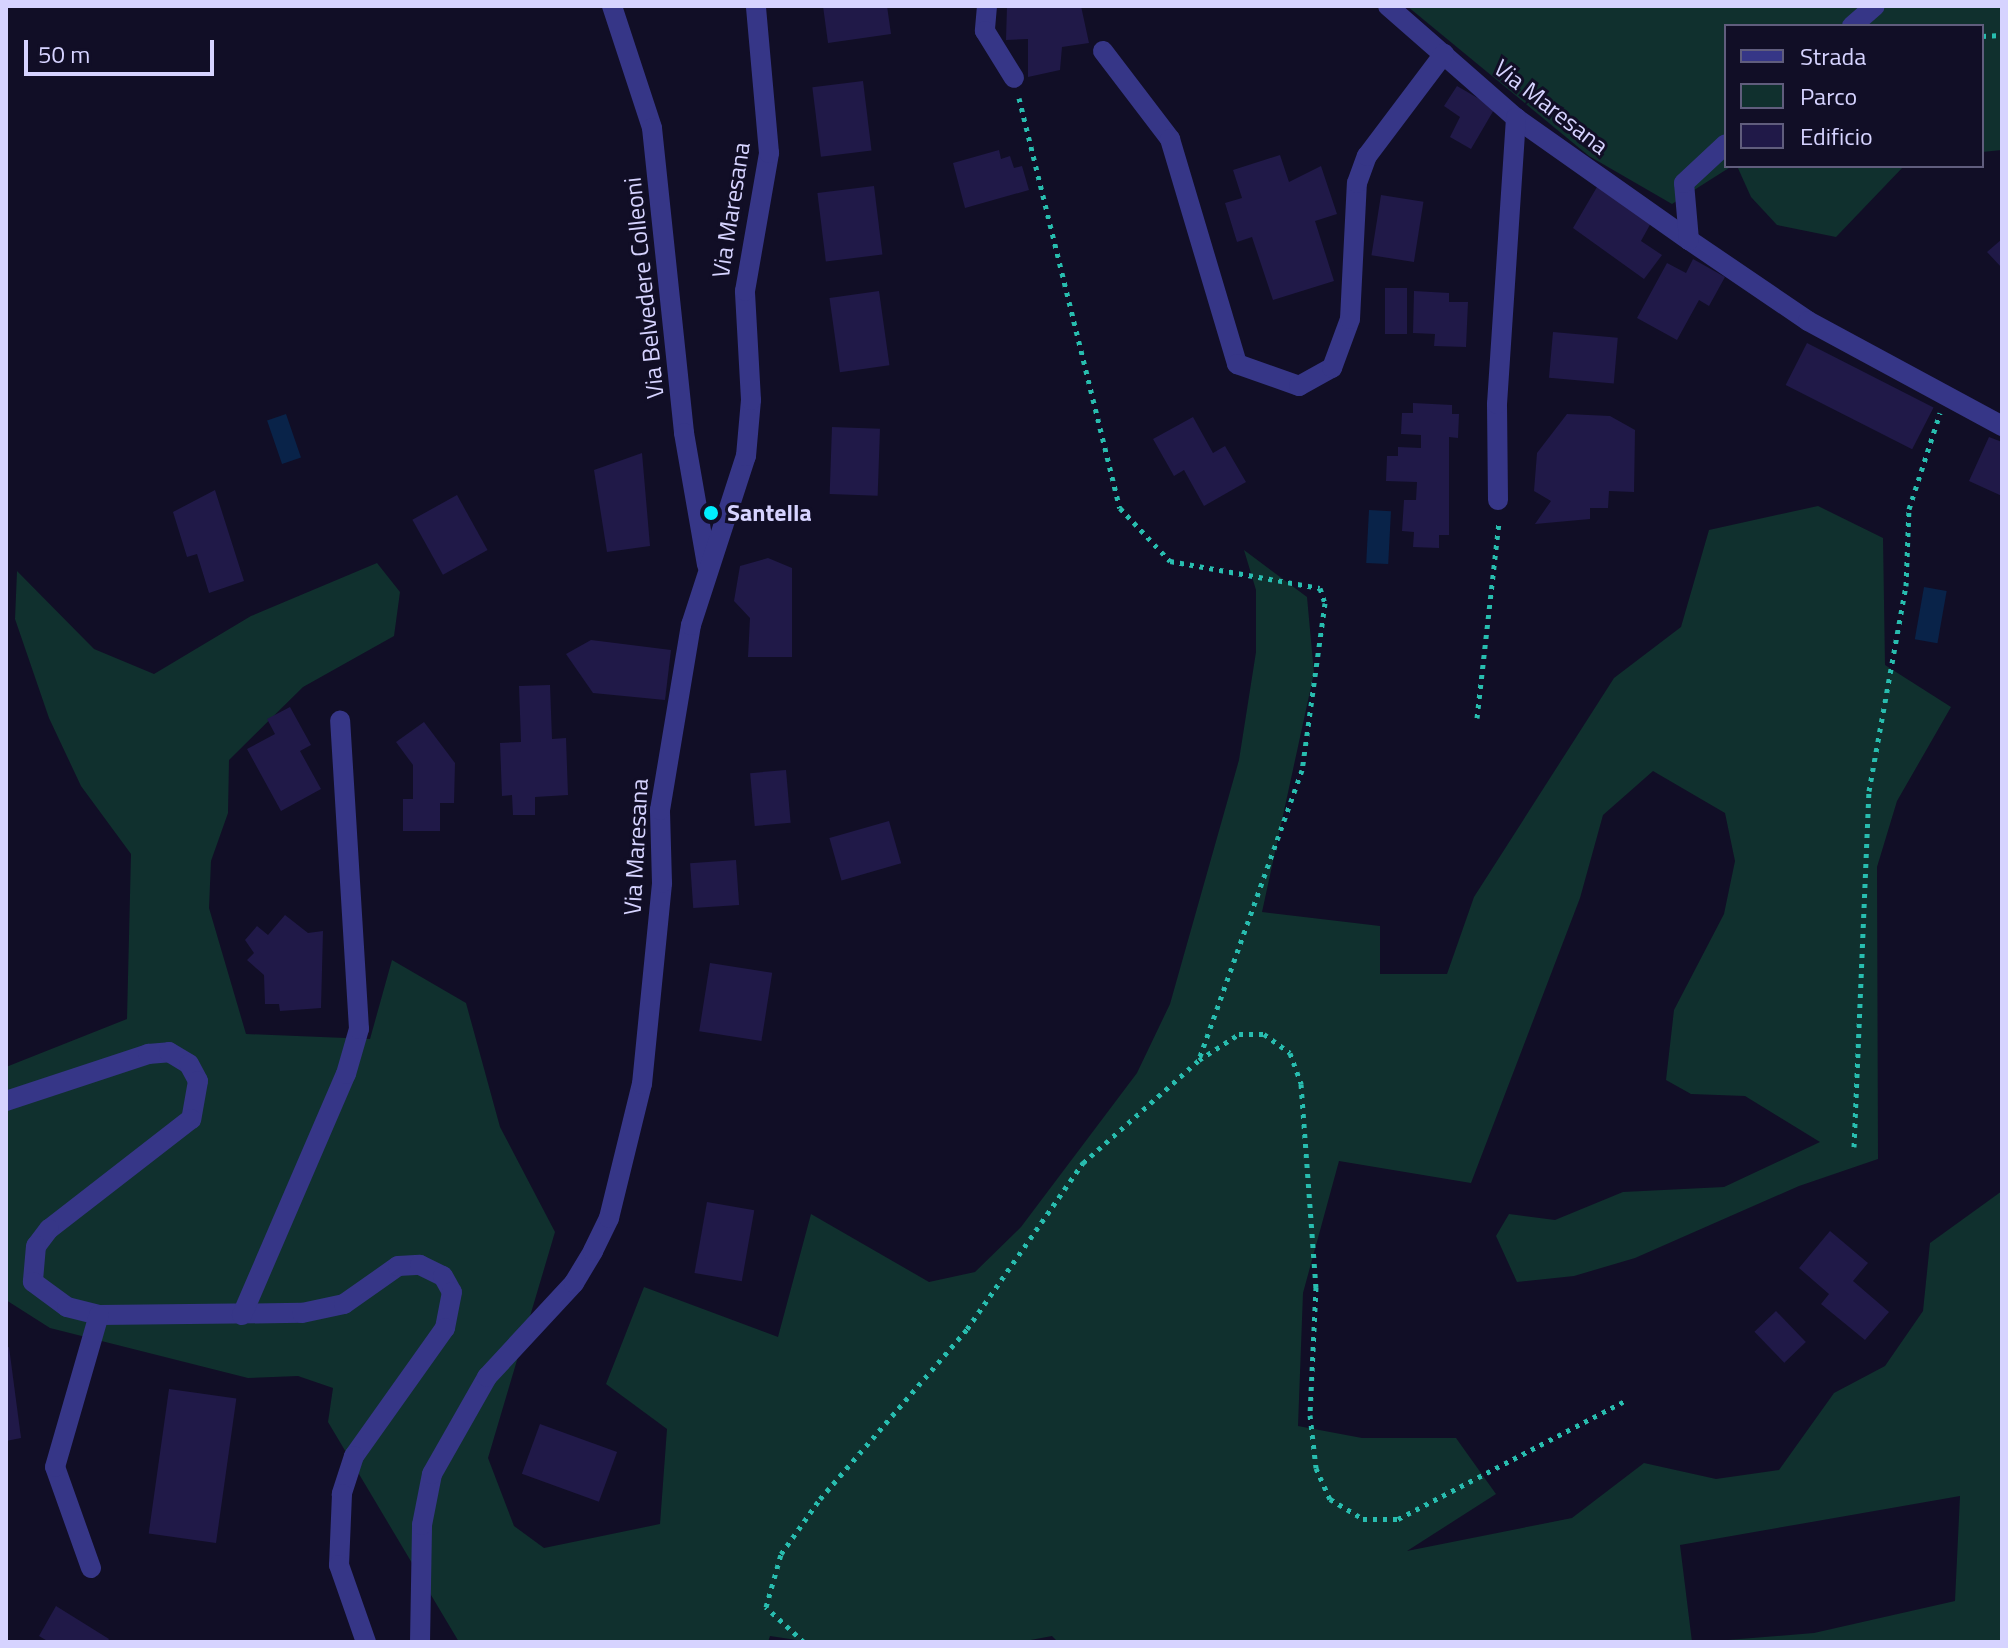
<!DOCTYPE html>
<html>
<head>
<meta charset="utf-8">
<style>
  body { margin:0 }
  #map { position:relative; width:2008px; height:1648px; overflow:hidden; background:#110e26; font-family:"Titillium Web",sans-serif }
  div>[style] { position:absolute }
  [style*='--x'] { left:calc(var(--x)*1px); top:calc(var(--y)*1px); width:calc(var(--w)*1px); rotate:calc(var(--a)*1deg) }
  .green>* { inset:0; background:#10302e }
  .water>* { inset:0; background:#092349; transform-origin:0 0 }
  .building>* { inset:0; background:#201948; transform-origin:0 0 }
  .path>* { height:5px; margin-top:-2.5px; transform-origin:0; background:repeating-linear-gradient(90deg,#28bdaf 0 4px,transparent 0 10px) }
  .minor>* { height:20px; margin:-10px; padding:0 10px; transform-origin:10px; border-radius:10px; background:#363687 }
  .dots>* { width:22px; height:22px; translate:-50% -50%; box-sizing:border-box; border:4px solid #110e26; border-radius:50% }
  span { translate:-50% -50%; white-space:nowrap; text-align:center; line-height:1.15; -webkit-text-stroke:6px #110e26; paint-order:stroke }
  .street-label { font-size:24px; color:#d6d3ff }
  .poi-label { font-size:24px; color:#d6d3ff; font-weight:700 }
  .left { translate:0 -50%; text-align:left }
  .frame { position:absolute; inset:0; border:8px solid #d6d3ff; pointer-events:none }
  .legend { position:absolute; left:1724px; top:24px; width:260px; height:144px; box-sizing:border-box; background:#110e26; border:2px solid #605d7d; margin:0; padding:10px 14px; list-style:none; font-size:24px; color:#d6d3ff }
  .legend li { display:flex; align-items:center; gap:16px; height:40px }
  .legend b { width:40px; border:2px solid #605d7d }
  .scale { position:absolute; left:24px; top:40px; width:190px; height:36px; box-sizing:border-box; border:4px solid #d6d3ff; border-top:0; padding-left:10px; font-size:24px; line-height:28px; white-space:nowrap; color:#d6d3ff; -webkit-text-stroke:6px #110e26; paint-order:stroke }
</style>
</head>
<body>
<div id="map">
  <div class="green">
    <div style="clip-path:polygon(1407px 6px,2002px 6px,2002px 150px,1982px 152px,1982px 26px,1726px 26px,1726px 166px,1732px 166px,1672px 204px,1589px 156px)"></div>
    <div style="clip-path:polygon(1737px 166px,1904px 166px,1836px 237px,1777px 225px,1751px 197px)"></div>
    <div style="clip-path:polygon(1818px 506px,1883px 538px,1885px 665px,1951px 707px,1897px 801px,1877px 867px,1878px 1159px,1799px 1186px,1635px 1258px,1574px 1276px,1517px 1282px,1496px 1236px,1509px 1214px,1555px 1220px,1623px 1192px,1724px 1187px,1820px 1142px,1745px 1096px,1691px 1094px,1666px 1080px,1674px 1010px,1724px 914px,1735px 861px,1725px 813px,1653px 771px,1603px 815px,1580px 898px,1471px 1183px,1339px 1161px,1303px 1293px,1298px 1426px,1362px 1438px,1456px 1438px,1496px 1494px,1407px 1551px,1572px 1518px,1644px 1463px,1716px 1479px,1779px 1470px,1834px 1393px,1885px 1366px,1923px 1311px,1930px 1243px,2002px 1191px,2002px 1642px,1703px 1642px,1814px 1633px,1955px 1601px,1960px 1496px,1680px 1545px,1692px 1642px,1058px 1642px,1052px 1636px,1020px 1642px,810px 1642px,770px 1636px,768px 1642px,459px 1642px,328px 1422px,333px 1388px,298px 1376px,248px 1378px,50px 1328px,6px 1300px,6px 1067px,127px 1019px,131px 854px,81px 786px,49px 718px,15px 619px,17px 571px,94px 649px,154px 674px,251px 616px,377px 563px,400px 592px,394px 636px,303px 687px,229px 760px,228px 813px,211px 861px,209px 908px,246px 1034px,370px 1039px,392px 960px,466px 1003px,500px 1127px,555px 1232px,488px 1458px,514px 1526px,544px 1548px,660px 1524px,667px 1429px,606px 1384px,644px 1287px,778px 1337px,811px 1214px,929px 1282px,975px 1272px,1021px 1227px,1137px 1073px,1170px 1004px,1239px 760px,1256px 652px,1256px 590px,1244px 550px,1307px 597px,1314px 673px,1262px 912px,1380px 926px,1380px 974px,1447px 974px,1474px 897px,1614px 678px,1681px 627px,1709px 530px)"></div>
  </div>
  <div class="water">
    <div style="left:286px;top:414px;width:46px;height:20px;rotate:71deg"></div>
    <div style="left:1369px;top:510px;width:22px;height:53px;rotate:3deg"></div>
    <div style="left:1924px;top:587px;width:23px;height:53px;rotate:10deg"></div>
  </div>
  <div class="building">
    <div style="clip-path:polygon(823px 6px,887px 6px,891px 34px,828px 43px)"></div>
    <div style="clip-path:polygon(1007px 6px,1081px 6px,1089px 43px,1062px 47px,1060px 70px,1028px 77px,1028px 39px,1006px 40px)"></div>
    <div style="left:863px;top:81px;width:70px;height:51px;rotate:83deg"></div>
    <div style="clip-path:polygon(1457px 86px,1495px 108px,1471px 149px,1450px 137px,1460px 117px,1444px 106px)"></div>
    <div style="clip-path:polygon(999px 150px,1001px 159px,1010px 156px,1014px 168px,1022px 166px,1029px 190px,965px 208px,953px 163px)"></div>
    <div style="clip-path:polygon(1280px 155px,1289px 182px,1321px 166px,1337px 214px,1315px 221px,1334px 281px,1273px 300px,1252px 237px,1237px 242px,1225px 203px,1242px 198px,1233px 170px)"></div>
    <div style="left:874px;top:186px;width:69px;height:57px;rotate:83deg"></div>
    <div style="clip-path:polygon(1597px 187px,1652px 221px,1641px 241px,1662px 255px,1644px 279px,1573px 228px)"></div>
    <div style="left:1381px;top:195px;width:43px;height:61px;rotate:9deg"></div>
    <div style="clip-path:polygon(2002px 239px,2002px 268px,1987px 252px)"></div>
    <div style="clip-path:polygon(1693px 259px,1725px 277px,1709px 306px,1699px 300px,1677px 340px,1637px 318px,1667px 263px,1686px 273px)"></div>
    <div style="left:1385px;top:288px;width:22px;height:46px"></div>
    <div style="left:879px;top:291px;width:75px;height:50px;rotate:82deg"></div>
    <div style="clip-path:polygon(1414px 291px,1449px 293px,1449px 302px,1468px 302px,1466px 347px,1434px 346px,1435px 334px,1413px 333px)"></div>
    <div style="left:1553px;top:332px;width:65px;height:46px;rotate:5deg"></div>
    <div style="left:1807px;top:343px;width:142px;height:47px;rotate:27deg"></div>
    <div style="clip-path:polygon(1413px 403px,1452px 405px,1452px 414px,1459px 414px,1458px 438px,1449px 437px,1449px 535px,1439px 535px,1439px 548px,1413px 547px,1414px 532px,1402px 531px,1404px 500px,1416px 500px,1417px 482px,1386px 481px,1387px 456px,1398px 456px,1398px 447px,1421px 448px,1421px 435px,1401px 434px,1402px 413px,1413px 413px)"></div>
    <div style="clip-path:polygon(1567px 414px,1610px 416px,1635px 430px,1634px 492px,1609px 491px,1608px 508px,1590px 508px,1590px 519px,1535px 524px,1551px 501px,1534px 491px,1537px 453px)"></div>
    <div style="clip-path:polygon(1193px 417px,1213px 453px,1225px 446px,1246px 482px,1204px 506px,1184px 470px,1174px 476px,1153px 439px)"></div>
    <div style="left:832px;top:427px;width:48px;height:67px;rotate:2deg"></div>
    <div style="clip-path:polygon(1989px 437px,2002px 442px,2002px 496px,1969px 481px)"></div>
    <div style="clip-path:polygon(642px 453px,650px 546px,607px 552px,594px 470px)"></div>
    <div style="clip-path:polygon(215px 490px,244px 581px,209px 593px,197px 554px,187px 557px,173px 512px)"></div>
    <div style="left:457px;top:495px;width:63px;height:51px;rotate:61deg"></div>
    <div style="clip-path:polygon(768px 558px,792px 568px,792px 657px,748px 657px,750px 618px,734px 601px,740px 566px)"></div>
    <div style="clip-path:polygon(591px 640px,671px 650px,665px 700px,593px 693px,566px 654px)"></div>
    <div style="clip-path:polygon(550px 685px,552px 739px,566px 738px,568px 795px,535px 797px,535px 815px,513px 815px,512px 795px,502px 796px,500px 743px,521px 742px,519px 686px)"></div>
    <div style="clip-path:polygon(290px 707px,311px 745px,300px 751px,321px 789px,281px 811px,247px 749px,275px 734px,267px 719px)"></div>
    <div style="clip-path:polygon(424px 722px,455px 763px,454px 803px,440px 803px,440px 831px,403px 831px,403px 799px,413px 799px,413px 765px,396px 742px)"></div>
    <div style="left:786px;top:770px;width:53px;height:36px;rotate:85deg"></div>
    <div style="left:889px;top:821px;width:44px;height:62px;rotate:74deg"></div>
    <div style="left:736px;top:860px;width:45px;height:46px;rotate:86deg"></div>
    <div style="clip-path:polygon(285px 915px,308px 933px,323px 931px,321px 1008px,280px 1011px,279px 1004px,265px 1004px,264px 975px,247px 960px,254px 953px,245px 940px,257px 926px,268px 935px)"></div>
    <div style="left:710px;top:963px;width:63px;height:69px;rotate:9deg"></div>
    <div style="left:707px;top:1202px;width:48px;height:72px;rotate:10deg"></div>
    <div style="clip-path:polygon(1830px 1231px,1868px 1263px,1853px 1281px,1889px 1312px,1865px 1340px,1821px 1304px,1829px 1294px,1799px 1268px)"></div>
    <div style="left:1776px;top:1311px;width:43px;height:30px;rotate:46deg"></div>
    <div style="clip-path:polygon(9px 1347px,21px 1438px,6px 1441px,6px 1348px)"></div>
    <div style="left:169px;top:1389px;width:68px;height:146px;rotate:8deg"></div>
    <div style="left:540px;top:1424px;width:82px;height:53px;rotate:20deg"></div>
    <div style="clip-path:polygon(56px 1606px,109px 1639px,107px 1642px,49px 1642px,39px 1636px)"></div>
  </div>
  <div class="path">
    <div style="--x:1982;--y:36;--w:20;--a:-3"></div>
    <div style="--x:1019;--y:98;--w:422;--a:76.2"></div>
    <div style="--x:1120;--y:508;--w:73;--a:46.7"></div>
    <div style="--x:1170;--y:561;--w:152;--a:10.2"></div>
    <div style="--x:1320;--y:588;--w:16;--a:72"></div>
    <div style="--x:1325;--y:603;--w:169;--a:97.8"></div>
    <div style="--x:1302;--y:770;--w:307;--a:109.6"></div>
    <div style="--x:1477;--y:718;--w:198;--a:-83.6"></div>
    <div style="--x:1854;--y:1147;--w:356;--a:-87.6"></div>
    <div style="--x:1869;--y:791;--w:208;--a:-79.8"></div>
    <div style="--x:1906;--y:586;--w:77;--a:-87.8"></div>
    <div style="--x:1909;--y:509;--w:101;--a:-72.1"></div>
    <div style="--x:804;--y:1642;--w:52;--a:-137.4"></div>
    <div style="--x:766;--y:1607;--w:55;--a:-74.2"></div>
    <div style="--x:781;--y:1554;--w:67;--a:-54.7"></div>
    <div style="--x:820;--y:1499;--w:225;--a:-49.1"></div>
    <div style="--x:967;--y:1329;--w:203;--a:-55.1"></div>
    <div style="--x:1083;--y:1163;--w:155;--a:-41.6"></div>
    <div style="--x:1199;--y:1060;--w:48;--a:-33"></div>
    <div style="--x:1239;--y:1034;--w:25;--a:0"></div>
    <div style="--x:1264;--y:1034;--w:32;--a:36"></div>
    <div style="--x:1290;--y:1053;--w:33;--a:70"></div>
    <div style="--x:1301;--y:1084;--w:204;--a:85.8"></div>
    <div style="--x:1316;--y:1287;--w:128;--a:92.7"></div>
    <div style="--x:1310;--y:1415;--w:53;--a:83.5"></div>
    <div style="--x:1316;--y:1468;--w:34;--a:66"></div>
    <div style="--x:1330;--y:1499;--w:39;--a:31"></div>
    <div style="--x:1363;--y:1519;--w:35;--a:0"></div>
    <div style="--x:1398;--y:1519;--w:258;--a:-27.5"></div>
  </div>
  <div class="minor">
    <div style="--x:612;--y:6;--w:128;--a:71.8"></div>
    <div style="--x:652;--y:128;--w:307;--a:84"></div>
    <div style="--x:684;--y:433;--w:134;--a:80.1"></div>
    <div style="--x:987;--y:6;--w:25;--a:95"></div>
    <div style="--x:985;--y:31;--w:55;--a:58.3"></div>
    <div style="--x:1388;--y:6;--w:170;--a:41.2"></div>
    <div style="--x:1516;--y:118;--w:212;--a:35.2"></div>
    <div style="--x:1689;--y:240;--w:144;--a:34.2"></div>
    <div style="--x:1808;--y:321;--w:221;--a:28.4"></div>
    <div style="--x:1852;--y:26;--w:30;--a:-41"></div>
    <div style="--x:1103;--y:51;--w:111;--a:52.7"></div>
    <div style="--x:1170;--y:139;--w:235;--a:73.4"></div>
    <div style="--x:1237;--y:364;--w:66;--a:19.5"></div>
    <div style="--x:1299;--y:386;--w:38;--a:-29"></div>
    <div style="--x:1332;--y:368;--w:52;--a:-69.8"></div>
    <div style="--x:1350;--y:319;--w:136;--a:-87.1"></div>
    <div style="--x:1357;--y:183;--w:29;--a:-70"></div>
    <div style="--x:1367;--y:156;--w:128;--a:-53"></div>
    <div style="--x:1689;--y:240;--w:57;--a:-95"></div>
    <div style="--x:1684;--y:183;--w:57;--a:-42.9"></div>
    <div style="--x:1498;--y:500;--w:96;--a:-90.6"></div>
    <div style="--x:1497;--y:404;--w:287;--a:-86.2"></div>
    <div style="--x:6;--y:1101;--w:150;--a:-18.3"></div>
    <div style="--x:148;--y:1054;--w:21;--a:-5"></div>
    <div style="--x:169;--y:1052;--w:23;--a:31"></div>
    <div style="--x:189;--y:1064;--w:19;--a:62"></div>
    <div style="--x:198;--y:1081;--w:39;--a:100"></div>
    <div style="--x:191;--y:1119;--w:180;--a:142.2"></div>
    <div style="--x:49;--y:1229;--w:21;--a:127"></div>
    <div style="--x:36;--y:1246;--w:36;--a:95"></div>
    <div style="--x:33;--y:1282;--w:42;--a:36.3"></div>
    <div style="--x:67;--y:1307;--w:33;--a:14"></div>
    <div style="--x:99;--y:1315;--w:203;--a:-0.6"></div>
    <div style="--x:302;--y:1313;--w:43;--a:-12.1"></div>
    <div style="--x:344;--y:1304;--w:66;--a:-35.1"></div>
    <div style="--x:398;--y:1266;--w:22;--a:-3"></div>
    <div style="--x:420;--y:1265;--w:25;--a:26"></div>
    <div style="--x:443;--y:1276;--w:18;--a:61"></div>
    <div style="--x:452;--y:1292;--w:37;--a:101"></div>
    <div style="--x:445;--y:1328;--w:157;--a:125.4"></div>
    <div style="--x:354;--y:1456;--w:40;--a:108"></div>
    <div style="--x:342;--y:1494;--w:71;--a:92.4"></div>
    <div style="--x:339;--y:1565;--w:82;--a:70.7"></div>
    <div style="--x:242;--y:1315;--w:262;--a:-66.7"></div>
    <div style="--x:346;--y:1074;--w:47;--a:-73.9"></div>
    <div style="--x:359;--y:1029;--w:309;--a:-93.5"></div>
    <div style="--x:91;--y:1568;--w:107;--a:-109.6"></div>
    <div style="--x:55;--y:1467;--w:158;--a:-73.9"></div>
    <div style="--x:420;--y:1642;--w:117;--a:-89"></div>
    <div style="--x:422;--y:1525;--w:52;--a:-78.9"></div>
    <div style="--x:432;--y:1474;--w:112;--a:-60.4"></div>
    <div style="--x:487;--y:1377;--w:128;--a:-47.2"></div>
    <div style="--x:574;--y:1283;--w:37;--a:-59"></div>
    <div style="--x:593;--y:1251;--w:37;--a:-64"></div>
    <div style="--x:609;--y:1218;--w:138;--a:-76.2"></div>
    <div style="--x:642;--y:1084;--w:202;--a:-84.3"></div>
    <div style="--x:662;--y:883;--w:73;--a:-91.6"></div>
    <div style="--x:660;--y:810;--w:188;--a:-80.5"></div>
    <div style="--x:691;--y:625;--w:178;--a:-72"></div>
    <div style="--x:746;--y:456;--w:56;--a:-84.9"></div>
    <div style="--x:751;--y:400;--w:109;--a:-93.2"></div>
    <div style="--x:745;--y:291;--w:140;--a:-80.1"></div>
    <div style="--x:769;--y:153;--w:148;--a:-95.1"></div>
  </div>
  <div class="dots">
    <div style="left:711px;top:513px;background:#00eefe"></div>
  </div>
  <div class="street-label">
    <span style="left:1551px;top:107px;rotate:38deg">Via Maresana</span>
    <span style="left:731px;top:210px;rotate:-81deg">Via Maresana</span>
    <span style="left:644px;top:288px;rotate:-96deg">Via Belvedere Colleoni</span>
    <span style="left:636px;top:847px;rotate:-87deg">Via Maresana</span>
  </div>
  <div class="poi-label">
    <span class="left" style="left:727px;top:513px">Santella</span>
  </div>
  <div class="frame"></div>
  <ul class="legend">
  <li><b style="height:10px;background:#363687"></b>Strada</li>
  <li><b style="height:22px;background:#10302e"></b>Parco</li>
  <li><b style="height:22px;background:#201948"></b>Edificio</li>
  </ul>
  <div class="scale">50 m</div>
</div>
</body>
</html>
